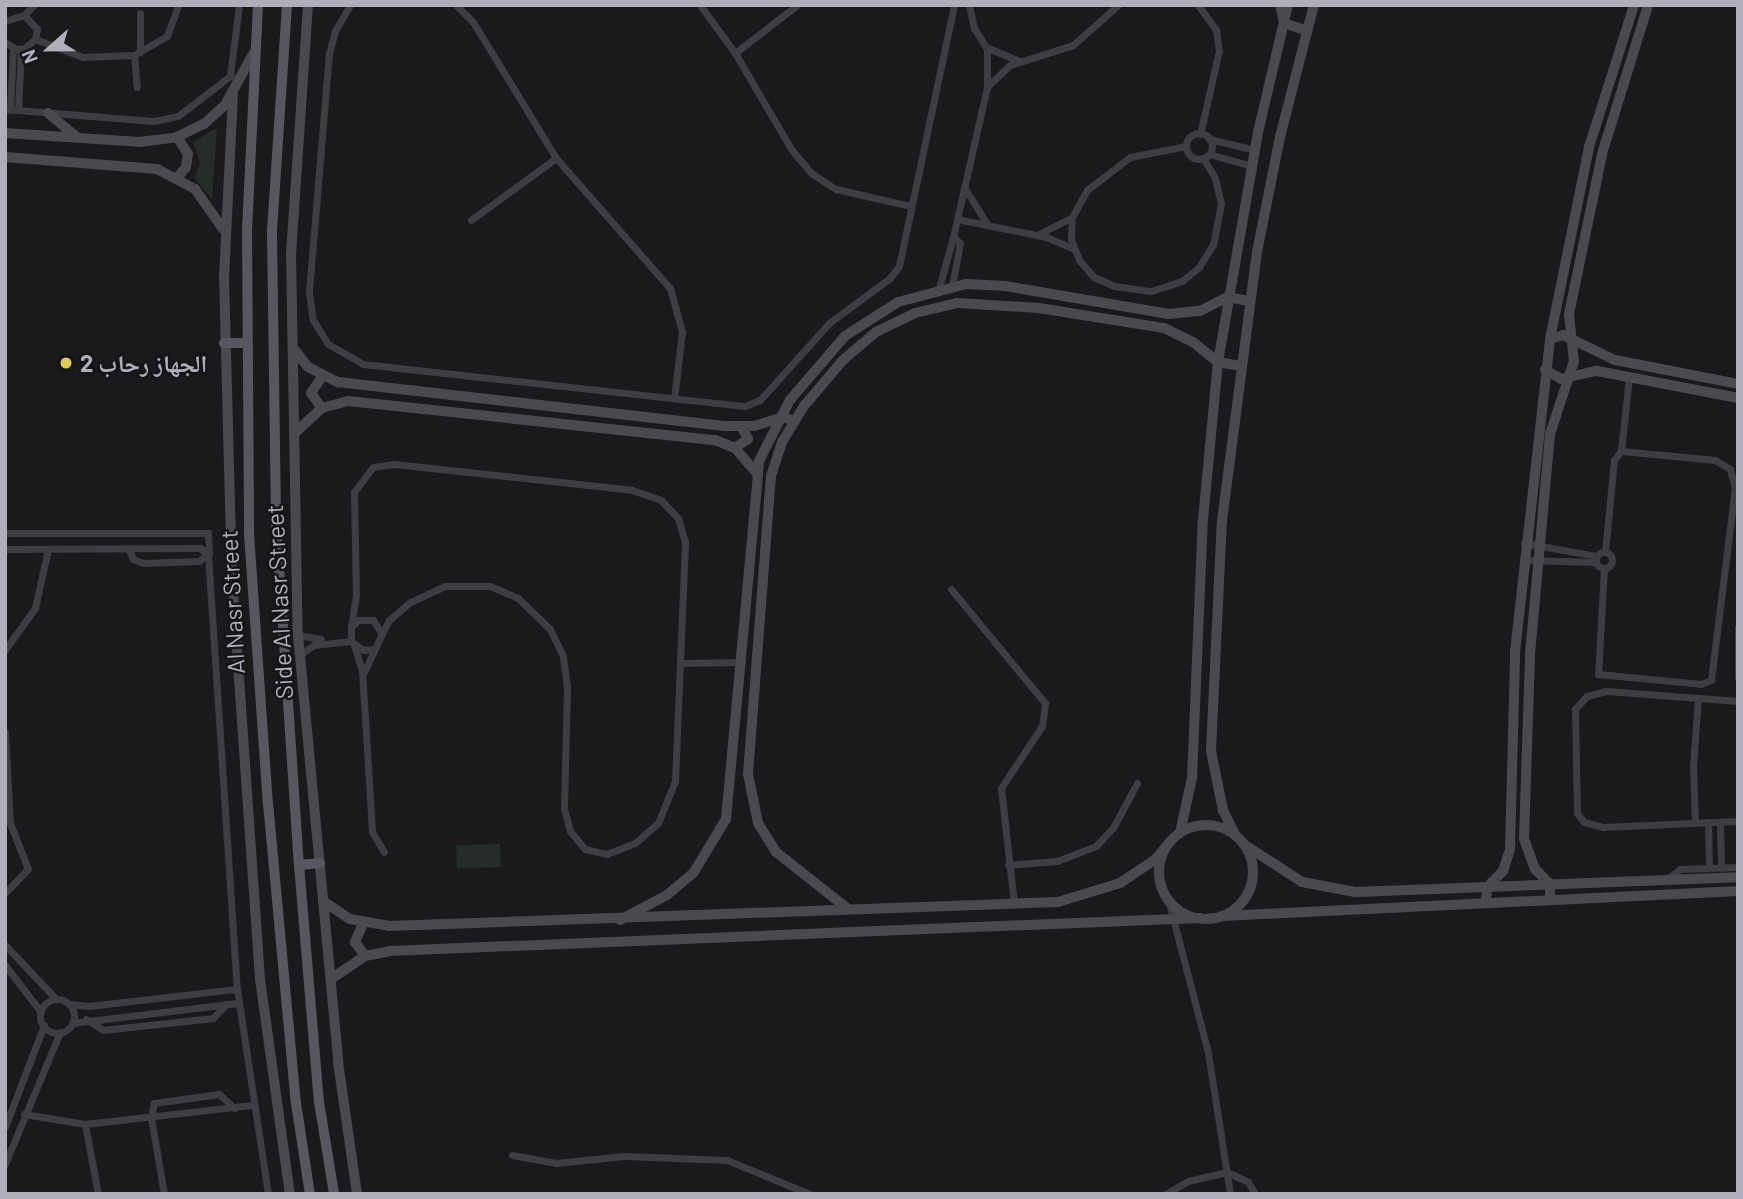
<!DOCTYPE html>
<html>
<head>
<meta charset="utf-8">
<style>
  body { margin:0 }
  #map { position:relative; width:1743px; height:1199px; overflow:hidden; background:#1a1a1c; font-family:Barlow,"Noto Naskh Arabic",sans-serif }
  div>[style] { position:absolute }
  [style*='--x'] { left:calc(var(--x)*1px); top:calc(var(--y)*1px); width:calc(var(--w)*1px); rotate:calc(var(--a)*1deg) }
  .green>* { inset:0; background:#262d28; transform-origin:0 0 }
  .street>* { height:7px; margin:-3.5px; padding:0 3.5px; transform-origin:3.5px; border-radius:3.5px; background:#3d3d42 }
  .street>.ring { margin:-3.5px; padding:0; box-sizing:content-box; background:none; border:7px solid #3d3d42; border-radius:50% }
  .secondary>* { height:10px; margin:-5px; padding:0 5px; transform-origin:5px; border-radius:5px; background:#494a50 }
  .secondary>.ring { margin:-5px; padding:0; box-sizing:content-box; background:none; border:10px solid #494a50; border-radius:50% }
  .primary>* { height:10px; margin:-5px; padding:0 5px; transform-origin:5px; border-radius:5px; background:#57585f }
  .dots>* { width:19px; height:19px; translate:-50% -50%; box-sizing:border-box; border:4px solid #151517; border-radius:50% }
  span { translate:-50% -50%; white-space:nowrap; text-align:center; line-height:1.15; -webkit-text-stroke:5px #151517; paint-order:stroke }
  .poi-label { font-size:24px; color:#aeafba; font-weight:700 }
  .left { translate:0 -50%; text-align:left }
  .street-label { font-size:24px; color:#aeafba }
  .frame { position:absolute; inset:0; border:7px solid #aeafba; pointer-events:none }
  .north { position:absolute; left:14px; top:14px; width:70px; height:70px; -webkit-text-stroke:5px #151517; paint-order:stroke; rotate:249deg; font-size:19px; font-weight:700; line-height:28px; text-align:center; color:#aeafba }
  .north::after { content:''; display:block; margin:auto; width:24px; height:32px; background:#aeafba; clip-path:polygon(50% 0,100% 100%,50% 72%,0 100%) }
</style>
</head>
<body>
<div id="map">
  <div class="green">
    <div style="clip-path:polygon(217px 128px,212px 199px,194px 178px,200px 163px,193px 142px)"></div>
    <div style="left:500px;top:844px;width:23px;height:44px;rotate:88deg"></div>
  </div>
  <div class="street">
    <div style="--x:350;--y:5;--w:30;--a:120"></div>
    <div style="--x:335;--y:31;--w:23;--a:105"></div>
    <div style="--x:329;--y:53;--w:241;--a:94.8"></div>
    <div style="--x:309;--y:293;--w:27;--a:82"></div>
    <div style="--x:313;--y:320;--w:28;--a:58"></div>
    <div style="--x:328;--y:344;--w:40;--a:29.7"></div>
    <div style="--x:363;--y:364;--w:384;--a:6.3"></div>
    <div style="--x:745;--y:406;--w:16;--a:-22"></div>
    <div style="--x:760;--y:400;--w:103;--a:-48.1"></div>
    <div style="--x:829;--y:323;--w:74;--a:-36.3"></div>
    <div style="--x:889;--y:279;--w:16;--a:-52"></div>
    <div style="--x:899;--y:266;--w:267;--a:-78.1"></div>
    <div style="--x:456;--y:5;--w:24;--a:45"></div>
    <div style="--x:473;--y:22;--w:159;--a:58.6"></div>
    <div style="--x:556;--y:158;--w:173;--a:48.8"></div>
    <div style="--x:670;--y:288;--w:46;--a:74.7"></div>
    <div style="--x:682;--y:332;--w:67;--a:96.8"></div>
    <div style="--x:700;--y:5;--w:59;--a:53.9"></div>
    <div style="--x:735;--y:53;--w:111;--a:59.7"></div>
    <div style="--x:791;--y:149;--w:31;--a:50"></div>
    <div style="--x:811;--y:173;--w:30;--a:33"></div>
    <div style="--x:836;--y:189;--w:77;--a:12.8"></div>
    <div style="--x:969;--y:5;--w:24;--a:78"></div>
    <div style="--x:974;--y:28;--w:22;--a:58"></div>
    <div style="--x:986;--y:47;--w:36;--a:23"></div>
    <div style="--x:1198;--y:5;--w:31;--a:54"></div>
    <div style="--x:1216;--y:30;--w:21;--a:82"></div>
    <div style="--x:1219;--y:51;--w:85;--a:102.9"></div>
    <div style="--x:140;--y:13;--w:39;--a:90"></div>
    <div style="--x:24;--y:15;--w:14;--a:-45"></div>
    <div style="--x:5;--y:21;--w:20;--a:-18"></div>
    <div style="--x:24;--y:15;--w:19;--a:47"></div>
    <div style="--x:37;--y:29;--w:10;--a:101"></div>
    <div style="--x:35;--y:39;--w:13;--a:138"></div>
    <div style="--x:25;--y:48;--w:9;--a:174"></div>
    <div style="--x:16;--y:49;--w:13;--a:-148"></div>
    <div style="--x:35;--y:39;--w:51;--a:20.6"></div>
    <div style="--x:83;--y:57;--w:51;--a:-2.2"></div>
    <div style="--x:134;--y:55;--w:38;--a:-30"></div>
    <div style="--x:167;--y:36;--w:33;--a:-70"></div>
    <div style="--x:987;--y:48;--w:37;--a:90"></div>
    <div style="--x:735;--y:53;--w:78;--a:-37.7"></div>
    <div style="--x:134;--y:55;--w:32;--a:85"></div>
    <div style="--x:5;--y:109;--w:149;--a:4.6"></div>
    <div style="--x:154;--y:121;--w:25;--a:-12"></div>
    <div style="--x:178;--y:116;--w:66;--a:-37.6"></div>
    <div style="--x:230;--y:76;--w:72;--a:-82.8"></div>
    <div style="--x:10;--y:110;--w:62;--a:-87.2"></div>
    <div style="--x:18;--y:110;--w:61;--a:-87.2"></div>
    <div class="ring" style="left:1186px;top:133px;width:19px;height:19px"></div>
    <div style="--x:1209;--y:139;--w:47;--a:13.4"></div>
    <div style="--x:1186;--y:146;--w:57;--a:168.9"></div>
    <div style="--x:1130;--y:157;--w:54;--a:142.5"></div>
    <div style="--x:1087;--y:190;--w:31;--a:119"></div>
    <div style="--x:1072;--y:217;--w:22;--a:93"></div>
    <div style="--x:1071;--y:239;--w:22;--a:69"></div>
    <div style="--x:1079;--y:260;--w:23;--a:49"></div>
    <div style="--x:1094;--y:277;--w:22;--a:24"></div>
    <div style="--x:1114;--y:286;--w:37;--a:8"></div>
    <div style="--x:1151;--y:291;--w:33;--a:-18"></div>
    <div style="--x:1182;--y:281;--w:22;--a:-39"></div>
    <div style="--x:1199;--y:267;--w:26;--a:-58"></div>
    <div style="--x:1213;--y:245;--w:42;--a:-79"></div>
    <div style="--x:1221;--y:204;--w:27;--a:-103"></div>
    <div style="--x:1215;--y:178;--w:23;--a:-121"></div>
    <div style="--x:1209;--y:154;--w:45;--a:15.6"></div>
    <div style="--x:964;--y:187;--w:44;--a:58.1"></div>
    <div style="--x:957;--y:219;--w:91;--a:11.4"></div>
    <div style="--x:1046;--y:237;--w:30;--a:23"></div>
    <div style="--x:471;--y:220;--w:105;--a:-36.1"></div>
    <div style="--x:1037;--y:235;--w:39;--a:-27"></div>
    <div style="--x:953;--y:237;--w:154;--a:-77.2"></div>
    <div style="--x:987;--y:87;--w:32;--a:-44"></div>
    <div style="--x:1010;--y:65;--w:66;--a:-17.6"></div>
    <div style="--x:1073;--y:45;--w:60;--a:-41.6"></div>
    <div style="--x:939;--y:288;--w:53;--a:-74.6"></div>
    <div style="--x:953;--y:237;--w:9;--a:41"></div>
    <div style="--x:960;--y:243;--w:44;--a:100.5"></div>
    <div style="--x:1621;--y:451;--w:74;--a:-83.8"></div>
    <div style="--x:5;--y:533;--w:203;--a:0"></div>
    <div style="--x:208;--y:533;--w:19;--a:87"></div>
    <div style="--x:209;--y:552;--w:13;--a:138"></div>
    <div style="--x:199;--y:561;--w:56;--a:178"></div>
    <div style="--x:143;--y:563;--w:11;--a:-158"></div>
    <div style="--x:133;--y:559;--w:12;--a:-114"></div>
    <div style="--x:1524;--y:543;--w:73;--a:10.2"></div>
    <div style="--x:5;--y:549;--w:195;--a:-0.3"></div>
    <div style="--x:200;--y:548;--w:11;--a:41"></div>
    <div style="--x:208;--y:555;--w:435;--a:86.2"></div>
    <div style="--x:237;--y:989;--w:207;--a:81.4"></div>
    <div class="ring" style="left:1596px;top:552px;width:9px;height:9px"></div>
    <div style="--x:1523;--y:560;--w:73;--a:1.6"></div>
    <div style="--x:1604;--y:568;--w:106;--a:93.2"></div>
    <div style="--x:1598;--y:674;--w:103;--a:5.5"></div>
    <div style="--x:1701;--y:684;--w:11;--a:-22"></div>
    <div style="--x:1711;--y:680;--w:193;--a:-82.9"></div>
    <div style="--x:1735;--y:488;--w:20;--a:-105"></div>
    <div style="--x:1730;--y:469;--w:17;--a:-149"></div>
    <div style="--x:1715;--y:460;--w:94;--a:-174.5"></div>
    <div style="--x:1621;--y:451;--w:11;--a:128"></div>
    <div style="--x:1614;--y:460;--w:91;--a:95.6"></div>
    <div style="--x:951;--y:589;--w:148;--a:50.5"></div>
    <div style="--x:1045;--y:703;--w:23;--a:97"></div>
    <div style="--x:1042;--y:726;--w:74;--a:123.5"></div>
    <div style="--x:1001;--y:788;--w:117;--a:83.6"></div>
    <div style="--x:351;--y:627;--w:31;--a:-81"></div>
    <div style="--x:356;--y:596;--w:104;--a:-91.1"></div>
    <div style="--x:354;--y:492;--w:31;--a:-53"></div>
    <div style="--x:373;--y:467;--w:21;--a:-8"></div>
    <div style="--x:394;--y:464;--w:239;--a:6.2"></div>
    <div style="--x:632;--y:490;--w:31;--a:19"></div>
    <div style="--x:661;--y:500;--w:25;--a:47"></div>
    <div style="--x:678;--y:518;--w:26;--a:74"></div>
    <div style="--x:685;--y:543;--w:238;--a:92.4"></div>
    <div style="--x:675;--y:781;--w:45;--a:112"></div>
    <div style="--x:658;--y:823;--w:30;--a:139"></div>
    <div style="--x:635;--y:843;--w:30;--a:159"></div>
    <div style="--x:607;--y:854;--w:23;--a:-167"></div>
    <div style="--x:585;--y:849;--w:23;--a:-130"></div>
    <div style="--x:570;--y:831;--w:23;--a:-105"></div>
    <div style="--x:564;--y:809;--w:123;--a:-88.6"></div>
    <div style="--x:567;--y:686;--w:30;--a:-98"></div>
    <div style="--x:563;--y:656;--w:30;--a:-116"></div>
    <div style="--x:550;--y:629;--w:45;--a:-135.9"></div>
    <div style="--x:518;--y:598;--w:30;--a:-157"></div>
    <div style="--x:490;--y:586;--w:45;--a:180"></div>
    <div style="--x:445;--y:586;--w:38;--a:155"></div>
    <div style="--x:410;--y:602;--w:28;--a:139"></div>
    <div style="--x:389;--y:620;--w:16;--a:117"></div>
    <div style="--x:1738;--y:627;--w:51;--a:90"></div>
    <div style="--x:298;--y:635;--w:23;--a:10"></div>
    <div style="--x:354;--y:645;--w:27;--a:73"></div>
    <div style="--x:362;--y:671;--w:161;--a:86.4"></div>
    <div style="--x:372;--y:832;--w:23;--a:59"></div>
    <div style="--x:5;--y:650;--w:52;--a:-54.5"></div>
    <div style="--x:35;--y:608;--w:60;--a:-77.6"></div>
    <div style="--x:300;--y:655;--w:17;--a:-36"></div>
    <div style="--x:314;--y:645;--w:37;--a:-6"></div>
    <div style="--x:680;--y:663;--w:62;--a:-0.9"></div>
    <div style="--x:364;--y:672;--w:42;--a:-64.7"></div>
    <div style="--x:382;--y:634;--w:17;--a:-123"></div>
    <div style="--x:373;--y:620;--w:15;--a:180"></div>
    <div style="--x:358;--y:620;--w:10;--a:135"></div>
    <div style="--x:351;--y:627;--w:14;--a:90"></div>
    <div style="--x:351;--y:641;--w:15;--a:37"></div>
    <div style="--x:363;--y:650;--w:10;--a:-6"></div>
    <div style="--x:1738;--y:701;--w:132;--a:-175.7"></div>
    <div style="--x:1606;--y:691;--w:20;--a:165"></div>
    <div style="--x:1587;--y:696;--w:18;--a:133"></div>
    <div style="--x:1575;--y:709;--w:104;--a:88.9"></div>
    <div style="--x:1577;--y:813;--w:11;--a:52"></div>
    <div style="--x:1584;--y:822;--w:20;--a:15"></div>
    <div style="--x:1603;--y:827;--w:135;--a:-2.5"></div>
    <div style="--x:5;--y:732;--w:91;--a:86.9"></div>
    <div style="--x:10;--y:823;--w:49;--a:68.6"></div>
    <div style="--x:28;--y:869;--w:33;--a:134"></div>
    <div style="--x:1708;--y:822;--w:46;--a:88.8"></div>
    <div style="--x:1720;--y:822;--w:45;--a:88.7"></div>
    <div style="--x:1695;--y:823;--w:56;--a:-92"></div>
    <div style="--x:1693;--y:767;--w:69;--a:-85.9"></div>
    <div style="--x:1008;--y:865;--w:49;--a:-4.7"></div>
    <div style="--x:1057;--y:861;--w:42;--a:-21"></div>
    <div style="--x:1096;--y:846;--w:25;--a:-47"></div>
    <div style="--x:1113;--y:828;--w:51;--a:-61.9"></div>
    <div style="--x:1666;--y:880;--w:18;--a:-38"></div>
    <div style="--x:1680;--y:869;--w:58;--a:-2"></div>
    <div style="--x:1168;--y:899;--w:159;--a:75.4"></div>
    <div style="--x:1208;--y:1053;--w:143;--a:81.1"></div>
    <div style="--x:5;--y:945;--w:74;--a:46.6"></div>
    <div style="--x:5;--y:965;--w:59;--a:52.5"></div>
    <div class="ring" style="left:40px;top:999px;width:27px;height:27px"></div>
    <div style="--x:69;--y:1004;--w:20;--a:6"></div>
    <div style="--x:89;--y:1006;--w:149;--a:-6.6"></div>
    <div style="--x:86;--y:1019;--w:20;--a:33"></div>
    <div style="--x:103;--y:1030;--w:111;--a:-6.2"></div>
    <div style="--x:213;--y:1018;--w:19;--a:-47"></div>
    <div style="--x:72;--y:1023;--w:167;--a:-6.9"></div>
    <div style="--x:24;--y:1114;--w:62;--a:9.3"></div>
    <div style="--x:85;--y:1124;--w:169;--a:-6.5"></div>
    <div style="--x:85;--y:1124;--w:71;--a:79.5"></div>
    <div style="--x:5;--y:1127;--w:109;--a:-69.1"></div>
    <div style="--x:512;--y:1155;--w:45;--a:10.3"></div>
    <div style="--x:556;--y:1163;--w:68;--a:-5.9"></div>
    <div style="--x:624;--y:1156;--w:103;--a:2.2"></div>
    <div style="--x:727;--y:1160;--w:90;--a:22.3"></div>
    <div style="--x:5;--y:1164;--w:143;--a:-67.4"></div>
    <div style="--x:164;--y:1194;--w:78;--a:-99.6"></div>
    <div style="--x:151;--y:1117;--w:14;--a:-78"></div>
    <div style="--x:154;--y:1103;--w:66;--a:-7.9"></div>
    <div style="--x:219;--y:1094;--w:21;--a:43"></div>
    <div style="--x:1165;--y:1194;--w:26;--a:-29"></div>
    <div style="--x:1188;--y:1181;--w:40;--a:-13"></div>
    <div style="--x:1227;--y:1172;--w:23;--a:25"></div>
    <div style="--x:1248;--y:1182;--w:14;--a:60"></div>
  </div>
  <div class="secondary">
    <div style="--x:308;--y:5;--w:249;--a:93.9"></div>
    <div style="--x:291;--y:253;--w:382;--a:89"></div>
    <div style="--x:298;--y:635;--w:429;--a:84.6"></div>
    <div style="--x:338;--y:1062;--w:133;--a:81.8"></div>
    <div style="--x:1280;--y:5;--w:18;--a:77"></div>
    <div style="--x:1284;--y:23;--w:24;--a:19"></div>
    <div style="--x:233;--y:94;--w:181;--a:92.8"></div>
    <div style="--x:224;--y:275;--w:303;--a:88.5"></div>
    <div style="--x:232;--y:578;--w:402;--a:86"></div>
    <div style="--x:260;--y:979;--w:217;--a:82.1"></div>
    <div style="--x:48;--y:113;--w:39;--a:40"></div>
    <div style="--x:5;--y:133;--w:134;--a:3.8"></div>
    <div style="--x:139;--y:142;--w:38;--a:-7"></div>
    <div style="--x:177;--y:137;--w:30;--a:-26"></div>
    <div style="--x:204;--y:124;--w:28;--a:-42"></div>
    <div style="--x:225;--y:105;--w:58;--a:-61.2"></div>
    <div style="--x:177;--y:137;--w:20;--a:57"></div>
    <div style="--x:188;--y:154;--w:13;--a:99"></div>
    <div style="--x:186;--y:167;--w:13;--a:129"></div>
    <div style="--x:5;--y:157;--w:152;--a:4.5"></div>
    <div style="--x:157;--y:169;--w:43;--a:27.8"></div>
    <div style="--x:195;--y:189;--w:49;--a:55"></div>
    <div style="--x:1550;--y:339;--w:14;--a:-17"></div>
    <div style="--x:1563;--y:335;--w:58;--a:25.7"></div>
    <div style="--x:1615;--y:360;--w:125;--a:11"></div>
    <div style="--x:295;--y:350;--w:21;--a:53"></div>
    <div style="--x:308;--y:367;--w:34;--a:27"></div>
    <div style="--x:338;--y:382;--w:391;--a:6.5"></div>
    <div style="--x:727;--y:426;--w:27;--a:0"></div>
    <div style="--x:754;--y:426;--w:30;--a:-17"></div>
    <div style="--x:783;--y:417;--w:12;--a:20"></div>
    <div style="--x:1545;--y:370;--w:18;--a:29"></div>
    <div style="--x:1561;--y:379;--w:37;--a:-13"></div>
    <div style="--x:1597;--y:371;--w:144;--a:10.8"></div>
    <div style="--x:322;--y:377;--w:19;--a:125"></div>
    <div style="--x:311;--y:393;--w:19;--a:54"></div>
    <div style="--x:296;--y:432;--w:35;--a:-43"></div>
    <div style="--x:322;--y:408;--w:27;--a:-15"></div>
    <div style="--x:348;--y:401;--w:369;--a:6.1"></div>
    <div style="--x:715;--y:440;--w:22;--a:22"></div>
    <div style="--x:735;--y:448;--w:35;--a:49"></div>
    <div style="--x:735;--y:448;--w:16;--a:-35"></div>
    <div style="--x:748;--y:439;--w:13;--a:-117"></div>
    <div class="ring" style="left:1159px;top:825px;width:84px;height:84px"></div>
    <div style="--x:1180;--y:833;--w:56;--a:-77.7"></div>
    <div style="--x:1192;--y:778;--w:258;--a:-87.6"></div>
    <div style="--x:1203;--y:520;--w:159;--a:-84.6"></div>
    <div style="--x:1218;--y:362;--w:233;--a:-80.1"></div>
    <div style="--x:1258;--y:132;--w:130;--a:-76.7"></div>
    <div style="--x:1236;--y:836;--w:29;--a:-117"></div>
    <div style="--x:1223;--y:810;--w:60;--a:-101.5"></div>
    <div style="--x:1211;--y:751;--w:230;--a:-87.3"></div>
    <div style="--x:1222;--y:521;--w:271;--a:-82.6"></div>
    <div style="--x:1257;--y:252;--w:117;--a:-78.7"></div>
    <div style="--x:1280;--y:137;--w:136;--a:-75.6"></div>
    <div style="--x:1245;--y:845;--w:68;--a:33"></div>
    <div style="--x:1302;--y:882;--w:54;--a:10.7"></div>
    <div style="--x:1355;--y:892;--w:383;--a:-2.2"></div>
    <div style="--x:1550;--y:900;--w:16;--a:-90"></div>
    <div style="--x:1550;--y:884;--w:21;--a:-135"></div>
    <div style="--x:1535;--y:869;--w:33;--a:-110"></div>
    <div style="--x:1524;--y:838;--w:184;--a:-88.1"></div>
    <div style="--x:1530;--y:654;--w:221;--a:-84.8"></div>
    <div style="--x:1550;--y:434;--w:77;--a:-71.8"></div>
    <div style="--x:1574;--y:361;--w:47;--a:-96.1"></div>
    <div style="--x:1569;--y:314;--w:163;--a:-78.3"></div>
    <div style="--x:1602;--y:154;--w:156;--a:-72.8"></div>
    <div style="--x:323;--y:901;--w:32;--a:34"></div>
    <div style="--x:350;--y:919;--w:40;--a:10"></div>
    <div style="--x:389;--y:926;--w:669;--a:-2.05"></div>
    <div style="--x:1058;--y:902;--w:65;--a:-17"></div>
    <div style="--x:1120;--y:883;--w:43;--a:-33.7"></div>
    <div style="--x:1156;--y:859;--w:22;--a:-51"></div>
    <div style="--x:1486;--y:902;--w:15;--a:-86"></div>
    <div style="--x:1487;--y:887;--w:23;--a:-45"></div>
    <div style="--x:1503;--y:871;--w:23;--a:-72"></div>
    <div style="--x:1510;--y:849;--w:197;--a:-88.5"></div>
    <div style="--x:1515;--y:652;--w:315;--a:-83.6"></div>
    <div style="--x:1550;--y:339;--w:196;--a:-78.5"></div>
    <div style="--x:1589;--y:147;--w:149;--a:-72.4"></div>
    <div style="--x:848;--y:909;--w:92;--a:-141.6"></div>
    <div style="--x:776;--y:852;--w:34;--a:-122"></div>
    <div style="--x:758;--y:823;--w:50;--a:-101.5"></div>
    <div style="--x:748;--y:774;--w:299;--a:-85.6"></div>
    <div style="--x:771;--y:476;--w:36;--a:-72"></div>
    <div style="--x:782;--y:442;--w:42;--a:-58.6"></div>
    <div style="--x:804;--y:406;--w:60;--a:-49.7"></div>
    <div style="--x:843;--y:360;--w:43;--a:-40.3"></div>
    <div style="--x:876;--y:332;--w:43;--a:-26"></div>
    <div style="--x:915;--y:313;--w:43;--a:-13.4"></div>
    <div style="--x:957;--y:303;--w:82;--a:3.5"></div>
    <div style="--x:1039;--y:308;--w:127;--a:9.1"></div>
    <div style="--x:1164;--y:328;--w:32;--a:26"></div>
    <div style="--x:1193;--y:342;--w:32;--a:39"></div>
    <div style="--x:1218;--y:362;--w:22;--a:10"></div>
    <div style="--x:1222;--y:916;--w:517;--a:-2.77"></div>
    <div style="--x:620;--y:920;--w:53;--a:-28"></div>
    <div style="--x:667;--y:895;--w:35;--a:-40"></div>
    <div style="--x:694;--y:872;--w:62;--a:-58.9"></div>
    <div style="--x:726;--y:819;--w:360;--a:-84.7"></div>
    <div style="--x:759;--y:461;--w:68;--a:-63.1"></div>
    <div style="--x:790;--y:400;--w:84;--a:-49.3"></div>
    <div style="--x:845;--y:336;--w:63;--a:-32.7"></div>
    <div style="--x:898;--y:302;--w:70;--a:-14.8"></div>
    <div style="--x:966;--y:284;--w:39;--a:3"></div>
    <div style="--x:1005;--y:286;--w:166;--a:9.7"></div>
    <div style="--x:1169;--y:314;--w:31;--a:-6"></div>
    <div style="--x:1200;--y:311;--w:31;--a:-27"></div>
    <div style="--x:1228;--y:297;--w:21;--a:11"></div>
    <div style="--x:363;--y:924;--w:20;--a:114"></div>
    <div style="--x:355;--y:942;--w:17;--a:54"></div>
    <div style="--x:331;--y:979;--w:41;--a:-34.1"></div>
    <div style="--x:365;--y:956;--w:25;--a:-11"></div>
    <div style="--x:390;--y:951;--w:810;--a:-2.34"></div>
  </div>
  <div class="primary">
    <div style="--x:258;--y:5;--w:224;--a:92.8"></div>
    <div style="--x:247;--y:229;--w:305;--a:89.6"></div>
    <div style="--x:249;--y:534;--w:270;--a:86"></div>
    <div style="--x:268;--y:803;--w:301;--a:84.7"></div>
    <div style="--x:296;--y:1103;--w:92;--a:81.3"></div>
    <div style="--x:287;--y:5;--w:227;--a:93.8"></div>
    <div style="--x:272;--y:232;--w:289;--a:89.2"></div>
    <div style="--x:276;--y:521;--w:345;--a:86.2"></div>
    <div style="--x:299;--y:865;--w:238;--a:85.2"></div>
    <div style="--x:319;--y:1102;--w:93;--a:80.7"></div>
    <div style="--x:224;--y:343;--w:22;--a:0"></div>
    <div style="--x:299;--y:865;--w:21;--a:-5"></div>
  </div>
  <div class="dots">
    <div style="left:66px;top:363px;background:#dfcb4f"></div>
  </div>
  <div class="poi-label">
    <span class="left" style="left:80px;top:363px">الجهاز رحاب 2</span>
  </div>
  <div class="street-label">
    <span style="left:232px;top:602px;rotate:-93deg">Al Nasr Street</span>
    <span style="left:279px;top:602px;rotate:-93deg">Side Al Nasr Street</span>
  </div>
  <div class="frame"></div>
  <div class="north">N</div>
</div>
</body>
</html>
